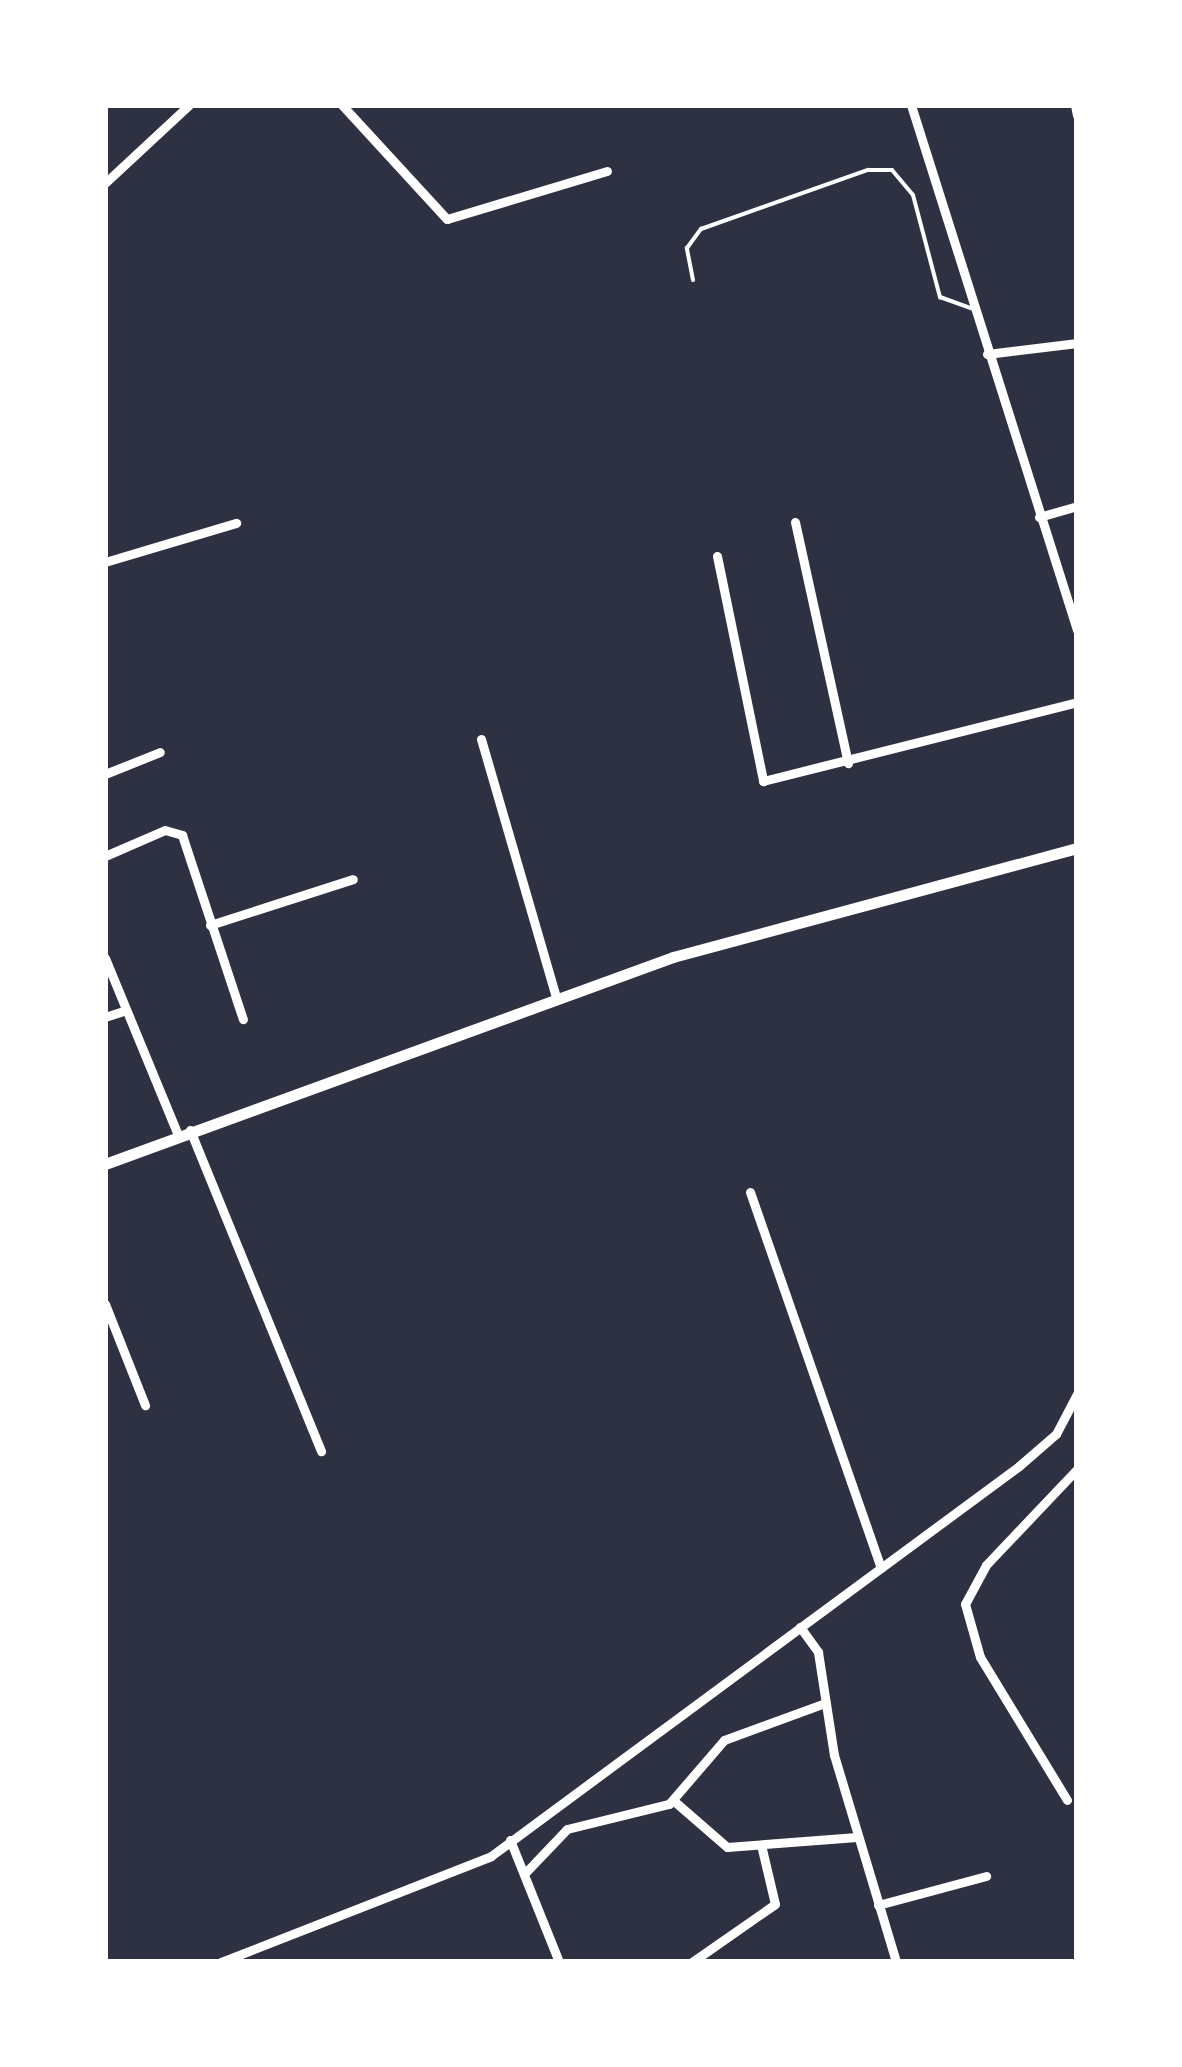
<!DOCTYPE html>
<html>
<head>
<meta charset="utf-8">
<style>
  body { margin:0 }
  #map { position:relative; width:1182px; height:2067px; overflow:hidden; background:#2d3142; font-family:Quicksand,sans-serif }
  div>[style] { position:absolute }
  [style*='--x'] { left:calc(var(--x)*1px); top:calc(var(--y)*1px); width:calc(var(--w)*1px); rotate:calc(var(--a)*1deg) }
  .service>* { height:4px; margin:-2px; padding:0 2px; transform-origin:2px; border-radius:2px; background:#fff }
  .minor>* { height:9px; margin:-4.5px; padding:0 4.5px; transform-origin:4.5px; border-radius:4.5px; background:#fff }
  .secondary>* { height:11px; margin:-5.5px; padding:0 5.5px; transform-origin:5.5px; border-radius:5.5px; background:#fff }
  span { translate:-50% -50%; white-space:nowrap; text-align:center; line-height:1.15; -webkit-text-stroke:8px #fff; paint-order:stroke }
  .frame { position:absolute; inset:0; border:108px solid #fff; pointer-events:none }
</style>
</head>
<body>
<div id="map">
  <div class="service">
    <div style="--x:693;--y:280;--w:33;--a:-101"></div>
    <div style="--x:687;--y:248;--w:24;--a:-54"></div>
    <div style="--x:701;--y:229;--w:177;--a:-19.5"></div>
    <div style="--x:868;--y:170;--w:24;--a:0"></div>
    <div style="--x:892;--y:170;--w:33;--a:50"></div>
    <div style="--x:913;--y:195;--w:106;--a:75.2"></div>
    <div style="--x:940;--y:297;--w:35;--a:20"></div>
  </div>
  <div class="minor">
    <div style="--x:342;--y:105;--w:155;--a:47.4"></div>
    <div style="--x:447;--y:219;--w:167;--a:-16.7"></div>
    <div style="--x:911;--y:105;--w:551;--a:72.45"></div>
    <div style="--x:1075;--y:105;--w:10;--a:79"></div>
    <div style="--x:105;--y:183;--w:115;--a:-42.9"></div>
    <div style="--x:987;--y:354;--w:91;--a:-7"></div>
    <div style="--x:1039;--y:517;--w:40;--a:-16"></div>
    <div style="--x:795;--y:522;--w:247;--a:77.6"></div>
    <div style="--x:717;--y:556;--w:230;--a:78.4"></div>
    <div style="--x:763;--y:781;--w:324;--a:-14.1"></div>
    <div style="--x:105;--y:562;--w:137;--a:-16.6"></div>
    <div style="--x:481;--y:739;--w:269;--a:73.8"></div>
    <div style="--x:105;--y:774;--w:59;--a:-21.8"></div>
    <div style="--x:105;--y:856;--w:65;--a:-23.4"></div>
    <div style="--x:165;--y:830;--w:18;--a:16"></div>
    <div style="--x:182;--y:835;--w:194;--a:71.7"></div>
    <div style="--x:210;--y:925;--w:150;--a:-17.8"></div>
    <div style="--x:105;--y:958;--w:191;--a:67.6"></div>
    <div style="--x:105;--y:1017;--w:20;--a:-18"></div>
    <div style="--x:190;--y:1130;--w:347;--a:67.8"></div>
    <div style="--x:750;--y:1192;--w:398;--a:70.8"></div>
    <div style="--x:105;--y:1304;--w:109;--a:68.4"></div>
    <div style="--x:800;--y:1627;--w:31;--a:54"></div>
    <div style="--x:818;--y:1652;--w:104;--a:81.2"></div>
    <div style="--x:834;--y:1755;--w:216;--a:73.3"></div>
    <div style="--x:1067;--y:1800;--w:167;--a:-121.3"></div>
    <div style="--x:980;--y:1657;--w:55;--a:-105.8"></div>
    <div style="--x:965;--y:1604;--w:44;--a:-61.7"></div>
    <div style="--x:986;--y:1565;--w:132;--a:-46.5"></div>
    <div style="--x:674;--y:1801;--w:70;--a:41"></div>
    <div style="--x:727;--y:1847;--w:130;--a:-4.4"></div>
    <div style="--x:510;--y:1840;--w:131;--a:68.1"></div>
    <div style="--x:526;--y:1872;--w:59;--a:-46.4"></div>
    <div style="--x:567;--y:1829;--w:105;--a:-13.8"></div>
    <div style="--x:669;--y:1804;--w:84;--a:-49.3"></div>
    <div style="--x:724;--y:1740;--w:108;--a:-20.1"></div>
    <div style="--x:878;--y:1905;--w:112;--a:-15"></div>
    <div style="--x:221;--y:1962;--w:290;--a:-21.4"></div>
    <div style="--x:491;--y:1856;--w:656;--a:-36.45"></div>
    <div style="--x:1019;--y:1466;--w:49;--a:-40.9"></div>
    <div style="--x:1056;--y:1434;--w:45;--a:-62.3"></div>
    <div style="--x:692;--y:1962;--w:101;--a:-34.9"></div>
    <div style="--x:775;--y:1904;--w:61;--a:-103.3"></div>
  </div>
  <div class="secondary">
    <div style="--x:105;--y:1164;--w:605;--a:-20.02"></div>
    <div style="--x:673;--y:957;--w:418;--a:-15.1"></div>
  </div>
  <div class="frame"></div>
</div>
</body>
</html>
